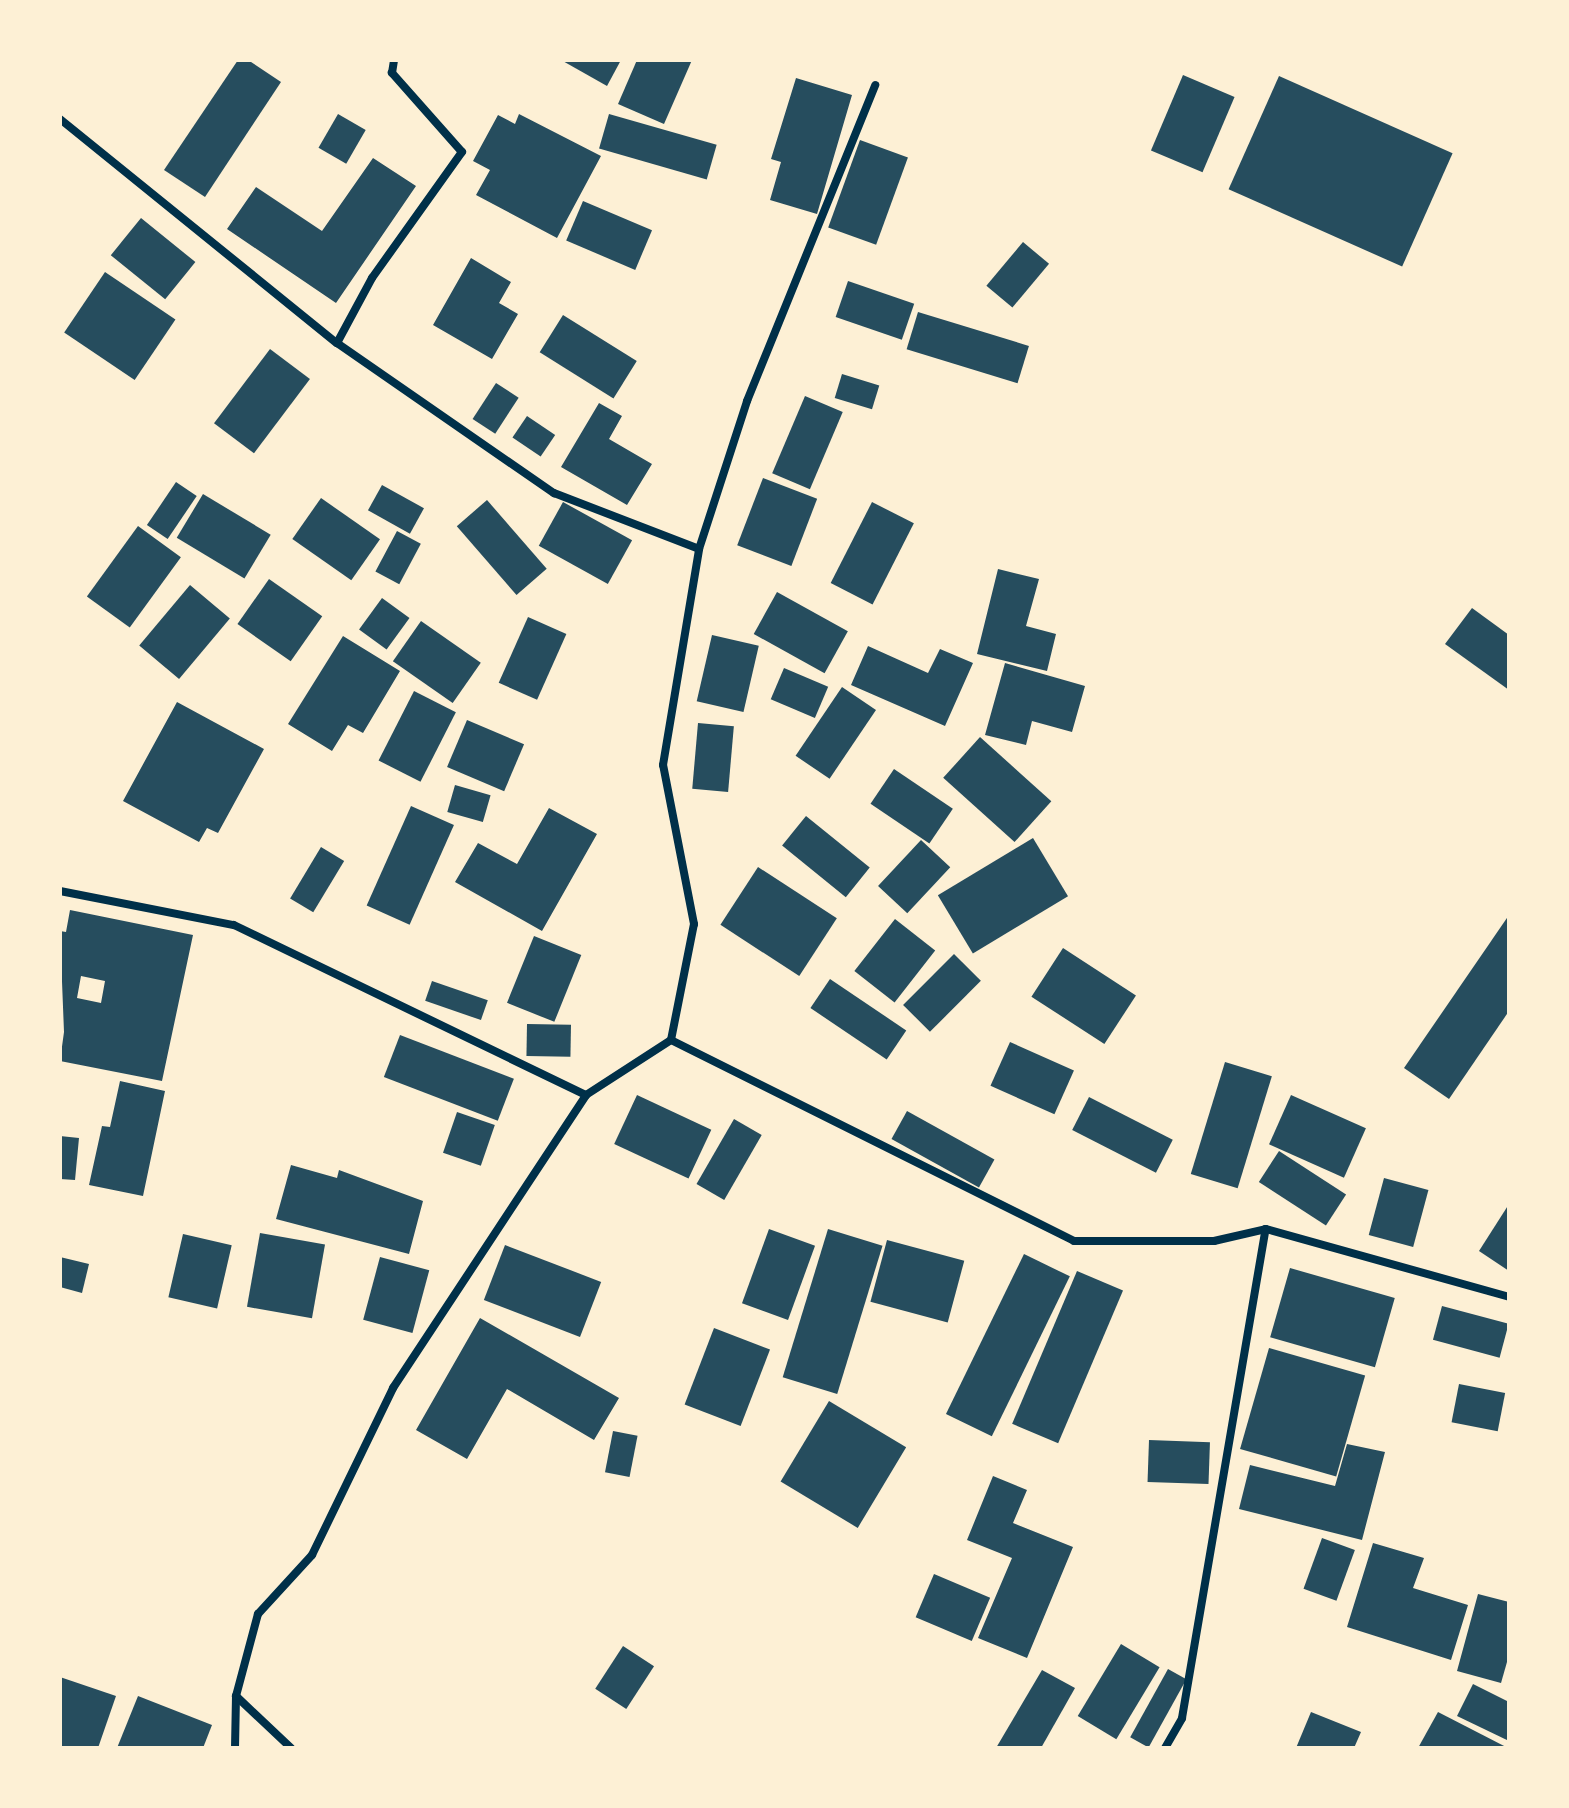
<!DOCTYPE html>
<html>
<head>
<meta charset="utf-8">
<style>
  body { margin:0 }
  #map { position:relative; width:1569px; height:1808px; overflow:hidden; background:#fdf0d5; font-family:"Space Grotesk",sans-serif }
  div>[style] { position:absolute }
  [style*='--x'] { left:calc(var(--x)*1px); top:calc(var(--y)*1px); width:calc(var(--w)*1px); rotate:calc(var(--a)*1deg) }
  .building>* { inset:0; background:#264d5e; transform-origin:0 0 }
  .minor>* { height:8px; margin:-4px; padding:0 4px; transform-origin:4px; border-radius:4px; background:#003049 }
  span { translate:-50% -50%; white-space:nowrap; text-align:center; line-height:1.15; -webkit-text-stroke:8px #fdf0d5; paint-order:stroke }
  .frame { position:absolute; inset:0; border:62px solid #fdf0d5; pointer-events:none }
</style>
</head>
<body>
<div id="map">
  <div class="building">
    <div style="clip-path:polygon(238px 60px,248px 60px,281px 82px,205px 197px,164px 170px)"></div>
    <div style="clip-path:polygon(561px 60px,621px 60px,607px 86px)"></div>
    <div style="clip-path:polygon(637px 60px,692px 60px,664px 124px,618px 104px)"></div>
    <div style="left:1183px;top:75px;width:56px;height:82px;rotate:23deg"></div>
    <div style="left:1279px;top:76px;width:190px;height:124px;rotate:24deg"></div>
    <div style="clip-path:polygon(796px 78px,852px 95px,817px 214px,770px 200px,781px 162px,771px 159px)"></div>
    <div style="left:338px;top:114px;width:32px;height:39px;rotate:30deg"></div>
    <div style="clip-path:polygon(519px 114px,601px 156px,557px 238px,476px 195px,490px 170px,473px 161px,498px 115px,515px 124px)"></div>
    <div style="left:609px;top:114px;width:112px;height:36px;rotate:16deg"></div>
    <div style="left:860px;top:140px;width:51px;height:93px;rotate:20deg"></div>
    <div style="clip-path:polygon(373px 158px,416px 186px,336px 303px,227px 229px,256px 187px,322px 231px)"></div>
    <div style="left:583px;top:201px;width:75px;height:43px;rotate:23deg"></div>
    <div style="left:141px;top:218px;width:70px;height:48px;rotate:39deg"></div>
    <div style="left:1023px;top:242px;width:34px;height:57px;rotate:40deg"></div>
    <div style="clip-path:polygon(471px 258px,511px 282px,499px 303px,518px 314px,492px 359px,433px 325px)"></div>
    <div style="left:105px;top:272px;width:85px;height:73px;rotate:34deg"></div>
    <div style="left:848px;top:281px;width:70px;height:38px;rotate:19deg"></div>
    <div style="left:918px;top:312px;width:116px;height:39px;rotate:17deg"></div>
    <div style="left:563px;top:315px;width:87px;height:44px;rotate:32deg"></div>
    <div style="left:270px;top:349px;width:50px;height:93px;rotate:37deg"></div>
    <div style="left:842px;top:374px;width:39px;height:25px;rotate:17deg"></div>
    <div style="left:496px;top:383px;width:27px;height:43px;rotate:33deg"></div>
    <div style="left:805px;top:396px;width:41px;height:84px;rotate:23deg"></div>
    <div style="clip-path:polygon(599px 403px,622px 416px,609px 439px,652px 464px,627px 505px,561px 467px)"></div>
    <div style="left:527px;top:416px;width:34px;height:26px;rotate:34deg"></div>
    <div style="left:763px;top:478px;width:58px;height:72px;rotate:21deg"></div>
    <div style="left:176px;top:482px;width:25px;height:52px;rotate:34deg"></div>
    <div style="left:382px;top:485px;width:48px;height:29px;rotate:29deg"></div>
    <div style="left:203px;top:494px;width:79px;height:51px;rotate:31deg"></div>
    <div style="left:321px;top:498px;width:72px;height:50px;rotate:35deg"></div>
    <div style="left:487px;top:500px;width:91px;height:40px;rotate:49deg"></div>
    <div style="left:563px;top:502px;width:79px;height:50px;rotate:29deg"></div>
    <div style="left:872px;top:502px;width:47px;height:91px;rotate:27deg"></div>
    <div style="left:138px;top:526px;width:53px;height:87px;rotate:36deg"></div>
    <div style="left:397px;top:531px;width:27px;height:46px;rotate:28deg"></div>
    <div style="clip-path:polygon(998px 569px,1039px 579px,1026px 626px,1056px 634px,1047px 671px,977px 654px)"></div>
    <div style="left:269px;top:579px;width:65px;height:55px;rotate:35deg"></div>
    <div style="left:190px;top:585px;width:52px;height:79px;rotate:40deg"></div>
    <div style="left:777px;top:592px;width:81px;height:48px;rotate:29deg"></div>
    <div style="left:382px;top:598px;width:34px;height:39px;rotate:36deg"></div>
    <div style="clip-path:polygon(1472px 608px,1509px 635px,1509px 690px,1445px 644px)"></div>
    <div style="left:528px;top:617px;width:42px;height:72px;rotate:24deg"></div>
    <div style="left:421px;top:621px;width:73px;height:49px;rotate:35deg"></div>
    <div style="left:712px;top:635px;width:48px;height:68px;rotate:13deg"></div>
    <div style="clip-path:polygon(343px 636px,400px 671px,363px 733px,348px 725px,332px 751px,288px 724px)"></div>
    <div style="clip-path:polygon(868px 646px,928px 673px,940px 649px,973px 663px,945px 726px,851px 685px)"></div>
    <div style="clip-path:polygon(1005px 663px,1085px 686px,1072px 732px,1032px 721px,1026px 745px,985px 735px)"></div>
    <div style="left:784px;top:668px;width:48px;height:34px;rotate:23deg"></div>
    <div style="left:842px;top:687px;width:41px;height:83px;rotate:34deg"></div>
    <div style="left:414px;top:691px;width:47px;height:78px;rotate:27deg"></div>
    <div style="clip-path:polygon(177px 702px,264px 749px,218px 833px,207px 828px,199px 842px,123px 801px)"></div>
    <div style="left:467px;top:720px;width:62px;height:51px;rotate:23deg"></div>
    <div style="left:698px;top:723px;width:36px;height:66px;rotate:5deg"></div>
    <div style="left:980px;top:737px;width:96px;height:55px;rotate:42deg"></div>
    <div style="left:894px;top:769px;width:71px;height:42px;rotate:34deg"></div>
    <div style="left:455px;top:785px;width:37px;height:28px;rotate:16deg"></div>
    <div style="left:411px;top:806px;width:47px;height:109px;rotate:24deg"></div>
    <div style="clip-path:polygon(549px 808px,597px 834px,542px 931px,455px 882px,478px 843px,517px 864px)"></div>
    <div style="left:806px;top:816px;width:82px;height:38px;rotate:39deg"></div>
    <div style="left:1033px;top:838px;width:68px;height:111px;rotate:59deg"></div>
    <div style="left:921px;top:840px;width:40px;height:63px;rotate:43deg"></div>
    <div style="left:321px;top:847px;width:27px;height:60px;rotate:31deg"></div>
    <div style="left:758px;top:867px;width:94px;height:69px;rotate:33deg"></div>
    <div style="clip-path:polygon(evenodd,70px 910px,193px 935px,162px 1081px,60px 1061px,64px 1032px,60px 931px,66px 932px,70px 910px,81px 976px,105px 981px,101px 1003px,77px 998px,81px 976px)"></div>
    <div style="clip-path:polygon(1509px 915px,1509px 1011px,1449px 1099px,1404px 1068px)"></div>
    <div style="left:895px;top:919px;width:51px;height:66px;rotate:38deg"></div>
    <div style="left:534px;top:936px;width:51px;height:72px;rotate:22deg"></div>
    <div style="left:1063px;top:948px;width:87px;height:58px;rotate:33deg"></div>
    <div style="left:954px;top:954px;width:38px;height:72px;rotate:45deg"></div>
    <div style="left:830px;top:979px;width:92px;height:35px;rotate:34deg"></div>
    <div style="left:432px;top:981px;width:59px;height:21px;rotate:19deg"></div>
    <div style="left:527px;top:1024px;width:44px;height:32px;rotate:1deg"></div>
    <div style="left:400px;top:1035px;width:122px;height:45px;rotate:21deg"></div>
    <div style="left:1010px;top:1042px;width:70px;height:48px;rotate:24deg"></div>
    <div style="left:1225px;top:1062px;width:49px;height:117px;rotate:17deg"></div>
    <div style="clip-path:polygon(120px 1081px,165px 1091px,143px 1196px,89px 1185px,102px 1126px,110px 1127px)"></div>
    <div style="left:637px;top:1095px;width:82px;height:54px;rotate:25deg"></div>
    <div style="left:1291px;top:1095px;width:82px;height:54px;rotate:24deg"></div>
    <div style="left:1089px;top:1097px;width:94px;height:37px;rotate:27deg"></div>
    <div style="left:907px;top:1111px;width:100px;height:32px;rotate:29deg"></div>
    <div style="left:457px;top:1112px;width:40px;height:43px;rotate:19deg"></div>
    <div style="left:734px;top:1119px;width:32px;height:75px;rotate:30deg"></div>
    <div style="clip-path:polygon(60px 1136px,79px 1138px,75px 1180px,60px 1179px)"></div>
    <div style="left:1279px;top:1151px;width:80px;height:37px;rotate:33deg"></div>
    <div style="clip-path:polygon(291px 1165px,337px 1178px,339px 1170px,423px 1201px,409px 1254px,276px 1219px)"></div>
    <div style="left:1384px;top:1178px;width:46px;height:59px;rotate:15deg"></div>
    <div style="clip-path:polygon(1509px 1204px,1509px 1271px,1479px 1251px)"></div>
    <div style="left:769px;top:1229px;width:49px;height:79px;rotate:20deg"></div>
    <div style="left:828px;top:1229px;width:57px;height:155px;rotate:17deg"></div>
    <div style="left:260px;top:1233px;width:66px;height:75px;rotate:10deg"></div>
    <div style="left:183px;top:1234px;width:50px;height:65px;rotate:13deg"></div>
    <div style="left:887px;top:1240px;width:80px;height:64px;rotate:15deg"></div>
    <div style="left:505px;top:1245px;width:103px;height:59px;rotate:21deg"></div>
    <div style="left:1024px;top:1254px;width:51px;height:178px;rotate:26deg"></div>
    <div style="clip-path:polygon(60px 1257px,89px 1264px,82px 1293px,60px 1287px)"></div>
    <div style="left:380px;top:1257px;width:51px;height:65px;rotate:15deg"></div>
    <div style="left:1290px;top:1268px;width:109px;height:72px;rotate:16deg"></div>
    <div style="left:1077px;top:1271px;width:50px;height:166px;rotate:23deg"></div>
    <div style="left:1442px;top:1306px;width:69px;height:35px;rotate:15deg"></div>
    <div style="clip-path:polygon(480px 1318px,619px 1398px,594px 1440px,507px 1389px,467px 1459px,416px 1430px)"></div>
    <div style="left:714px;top:1328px;width:60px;height:82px;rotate:21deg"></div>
    <div style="left:1269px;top:1348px;width:100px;height:105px;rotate:16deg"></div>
    <div style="left:1459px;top:1384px;width:47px;height:39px;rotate:11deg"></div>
    <div style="left:829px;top:1401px;width:90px;height:94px;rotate:31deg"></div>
    <div style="left:613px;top:1431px;width:25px;height:42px;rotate:11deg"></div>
    <div style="left:1149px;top:1440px;width:61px;height:42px;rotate:2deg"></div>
    <div style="clip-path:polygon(1347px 1444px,1385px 1452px,1362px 1540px,1239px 1509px,1250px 1465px,1335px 1486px)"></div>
    <div style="clip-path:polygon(993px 1476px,1027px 1490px,1013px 1523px,1073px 1547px,1027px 1658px,978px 1638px,1012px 1558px,967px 1540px)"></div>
    <div style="left:1322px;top:1538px;width:35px;height:54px;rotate:20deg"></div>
    <div style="clip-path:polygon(1373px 1543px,1424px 1558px,1413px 1588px,1468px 1605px,1451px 1660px,1347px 1627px)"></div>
    <div style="left:934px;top:1574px;width:61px;height:47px;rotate:23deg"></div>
    <div style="clip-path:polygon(1478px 1594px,1509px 1602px,1509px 1655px,1501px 1683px,1457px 1671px)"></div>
    <div style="left:1121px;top:1644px;width:45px;height:84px;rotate:31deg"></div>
    <div style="left:623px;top:1646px;width:37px;height:51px;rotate:33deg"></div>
    <div style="left:1168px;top:1669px;width:21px;height:78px;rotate:29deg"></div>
    <div style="clip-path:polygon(1042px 1670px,1075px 1688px,1041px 1748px,996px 1748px)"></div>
    <div style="clip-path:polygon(60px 1677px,116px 1696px,98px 1748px,60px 1748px)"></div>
    <div style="clip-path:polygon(1473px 1684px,1509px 1702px,1509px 1741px,1457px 1716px)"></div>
    <div style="clip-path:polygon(138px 1696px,212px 1725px,203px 1748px,117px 1748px)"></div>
    <div style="clip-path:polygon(1311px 1712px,1361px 1732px,1354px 1748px,1296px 1748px)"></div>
    <div style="clip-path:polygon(1438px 1712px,1508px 1748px,1418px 1748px)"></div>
  </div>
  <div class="minor">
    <div style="--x:60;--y:119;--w:356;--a:39"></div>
    <div style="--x:337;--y:343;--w:264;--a:34.7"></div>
    <div style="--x:554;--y:493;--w:155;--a:21.1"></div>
    <div style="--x:337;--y:343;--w:74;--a:-61.7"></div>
    <div style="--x:372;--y:278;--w:155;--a:-54.5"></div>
    <div style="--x:462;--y:152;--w:106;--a:-131.5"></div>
    <div style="--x:392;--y:73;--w:13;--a:-81"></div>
    <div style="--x:60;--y:891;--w:177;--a:11.1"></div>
    <div style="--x:234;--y:925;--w:391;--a:25.8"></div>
    <div style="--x:671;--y:1040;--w:118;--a:-78.8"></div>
    <div style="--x:694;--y:924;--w:162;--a:-101"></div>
    <div style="--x:663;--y:765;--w:219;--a:-80.5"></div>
    <div style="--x:699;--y:549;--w:156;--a:-72"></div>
    <div style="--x:747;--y:401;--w:341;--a:-67.9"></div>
    <div style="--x:236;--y:1696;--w:76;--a:43.4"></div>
    <div style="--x:235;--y:1748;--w:52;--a:-88.9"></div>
    <div style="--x:236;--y:1696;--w:85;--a:-75"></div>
    <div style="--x:258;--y:1614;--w:80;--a:-47.5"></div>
    <div style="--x:312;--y:1555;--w:186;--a:-64.1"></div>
    <div style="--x:393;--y:1388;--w:351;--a:-56.6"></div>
    <div style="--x:586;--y:1095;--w:101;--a:-32.9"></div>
    <div style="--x:671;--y:1040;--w:450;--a:26.5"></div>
    <div style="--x:1074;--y:1241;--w:140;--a:0"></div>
    <div style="--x:1214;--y:1241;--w:53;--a:-13"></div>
    <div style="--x:1266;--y:1229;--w:252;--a:15.6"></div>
    <div style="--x:1165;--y:1748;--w:34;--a:-60"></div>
    <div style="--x:1182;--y:1718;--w:496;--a:-80.3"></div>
  </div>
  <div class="frame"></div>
</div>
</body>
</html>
